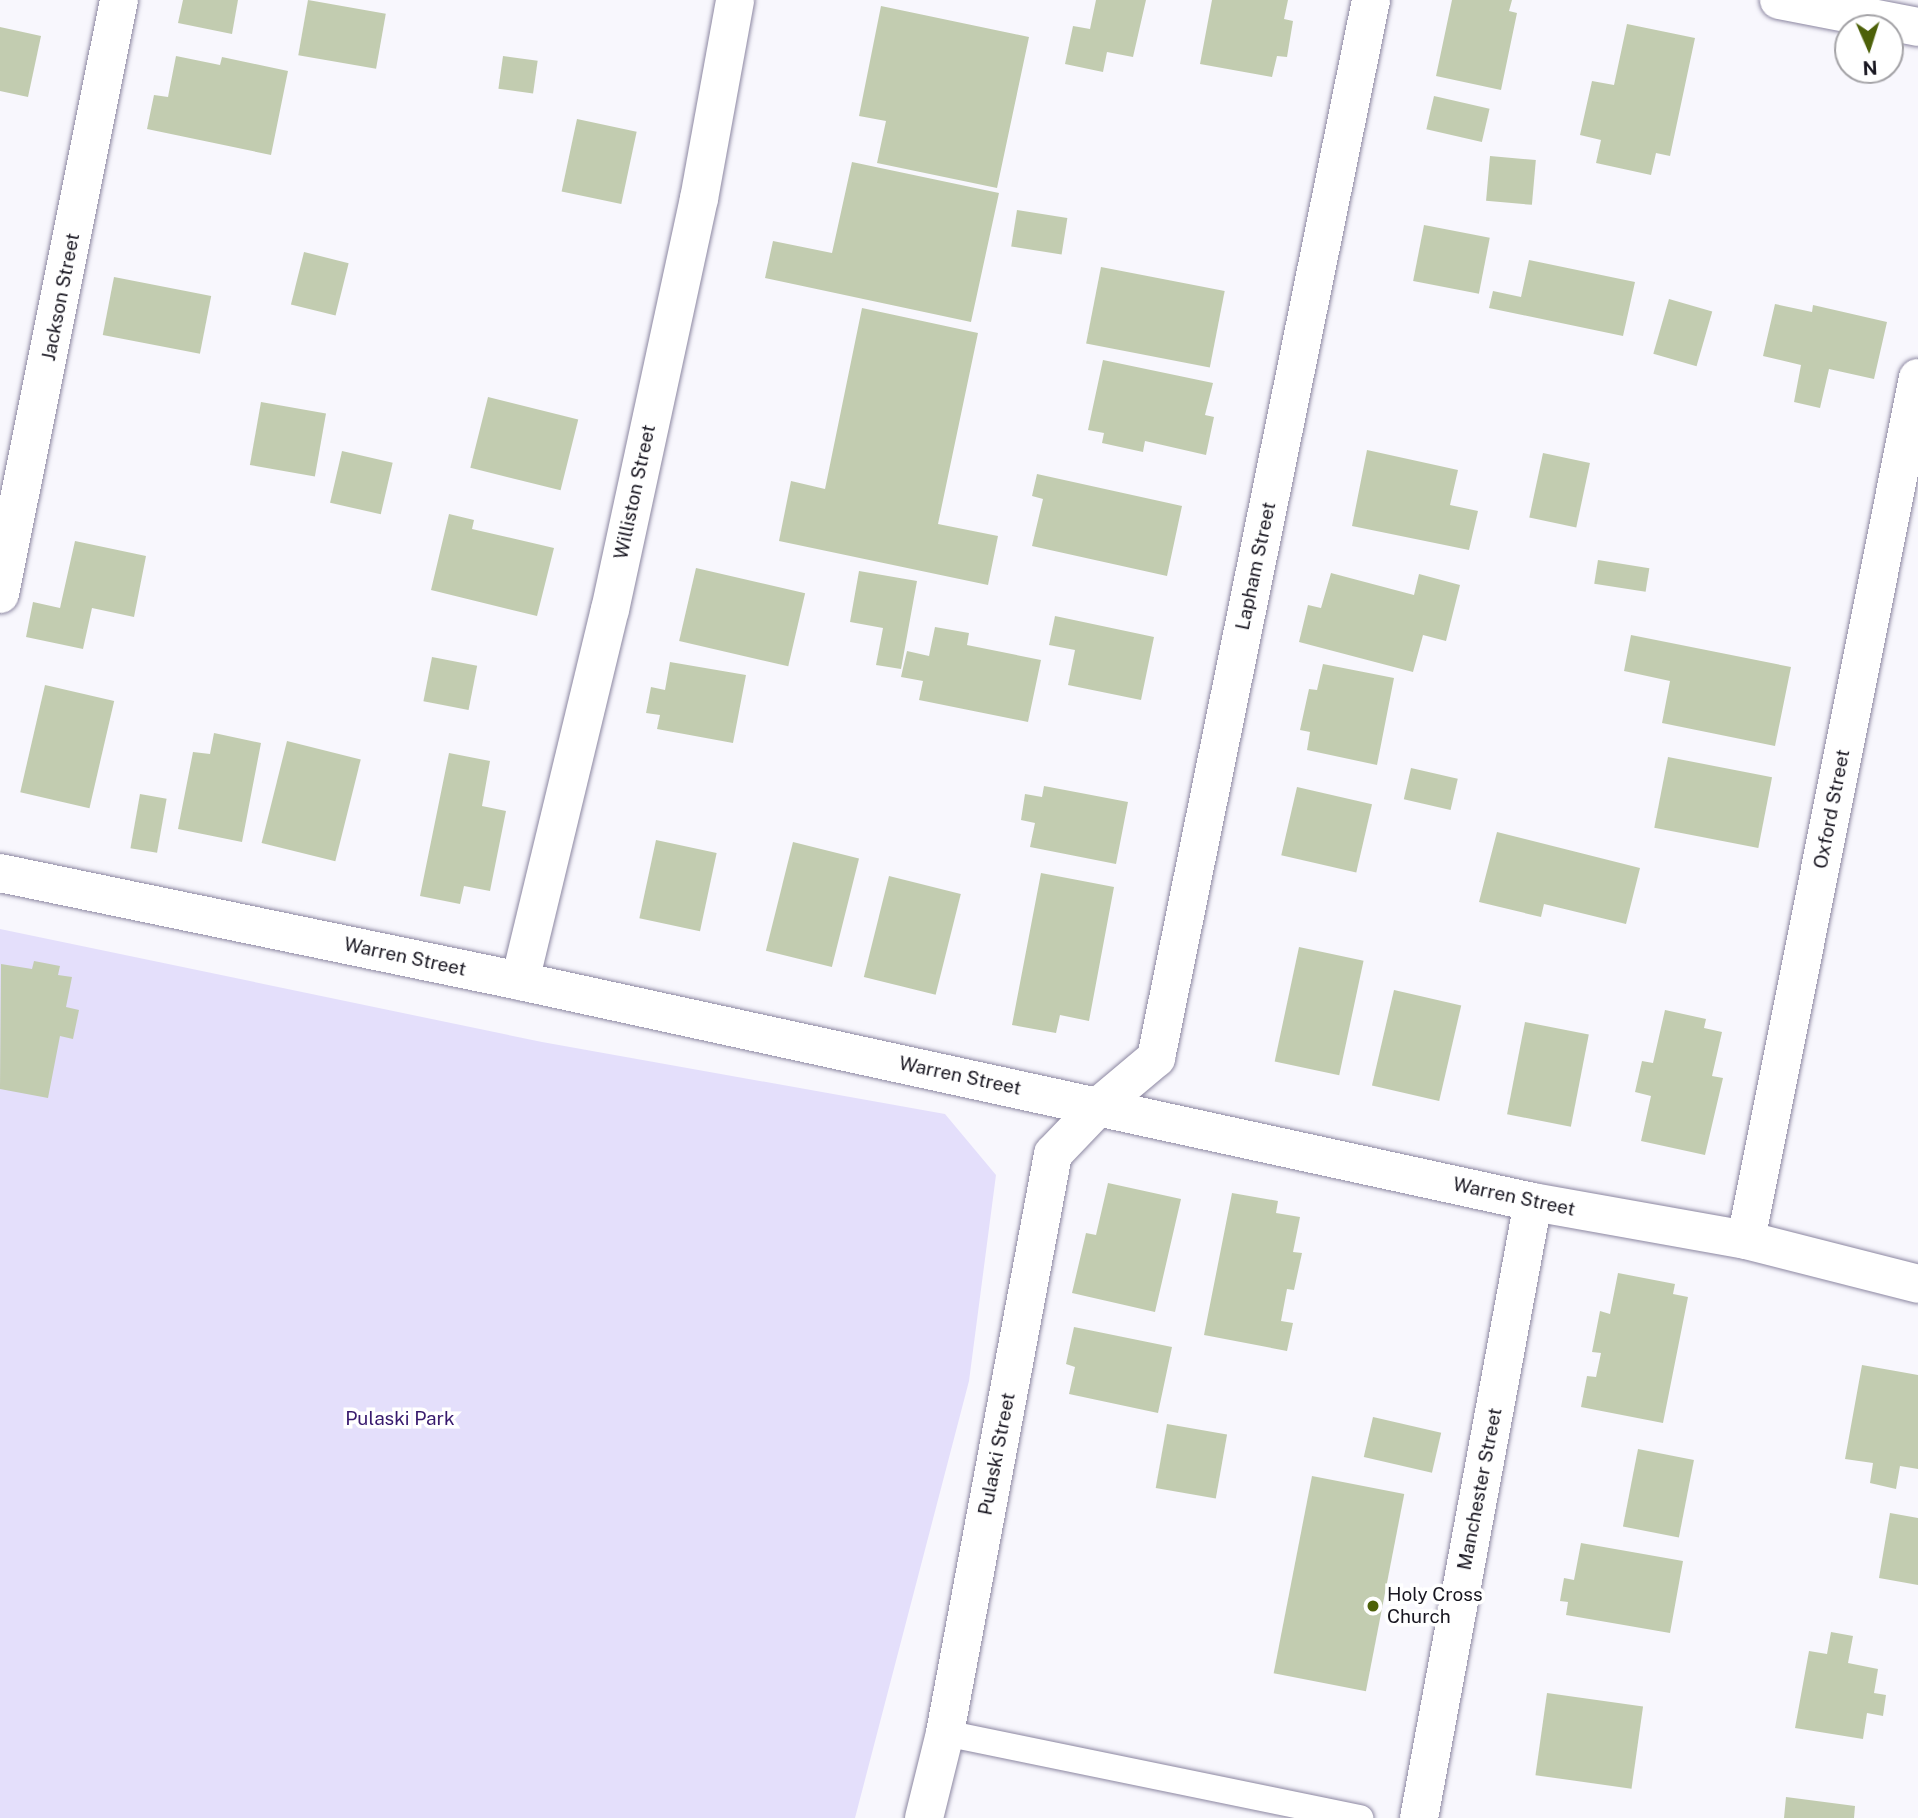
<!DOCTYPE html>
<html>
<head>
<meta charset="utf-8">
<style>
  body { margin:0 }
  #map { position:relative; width:1918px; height:1818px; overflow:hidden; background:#f8f7fd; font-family:"Public Sans",sans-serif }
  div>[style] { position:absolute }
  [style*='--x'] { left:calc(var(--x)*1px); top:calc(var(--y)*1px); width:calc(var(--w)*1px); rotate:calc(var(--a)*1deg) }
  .green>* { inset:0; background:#e4dffb }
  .building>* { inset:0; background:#c2ccb0; transform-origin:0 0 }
  .roads { filter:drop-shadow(0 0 2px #8c87a1) drop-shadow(0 0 2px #8c87a1) }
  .service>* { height:26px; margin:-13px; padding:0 13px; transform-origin:13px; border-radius:13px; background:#fff }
  .minor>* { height:38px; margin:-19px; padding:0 19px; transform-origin:19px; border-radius:19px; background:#fff }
  .tertiary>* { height:38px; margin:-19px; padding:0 19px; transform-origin:19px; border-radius:19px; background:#fff }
  .dots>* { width:19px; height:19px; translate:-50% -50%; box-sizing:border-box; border:4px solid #fff; border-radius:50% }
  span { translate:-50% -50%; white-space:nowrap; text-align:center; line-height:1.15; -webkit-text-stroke:7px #fff; paint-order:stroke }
  .street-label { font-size:19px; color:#181620 }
  .park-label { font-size:19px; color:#381a6d }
  .poi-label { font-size:19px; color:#181620 }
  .left { translate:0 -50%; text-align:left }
  .north { position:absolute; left:1834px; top:14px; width:70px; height:70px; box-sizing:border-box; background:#fff; border:2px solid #a3a2a6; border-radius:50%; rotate:177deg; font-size:19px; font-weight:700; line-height:28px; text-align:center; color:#181620 }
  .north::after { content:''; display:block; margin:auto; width:24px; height:32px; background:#4d6109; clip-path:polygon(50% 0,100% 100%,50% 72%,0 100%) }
</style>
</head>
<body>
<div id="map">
  <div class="green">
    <div style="clip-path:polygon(0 929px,542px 1042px,945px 1114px,996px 1175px,969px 1381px,855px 1818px,0 1818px)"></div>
  </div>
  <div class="building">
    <div style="clip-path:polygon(183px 0,238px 0,232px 34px,178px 23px)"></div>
    <div style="left:308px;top:0;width:79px;height:56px;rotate:10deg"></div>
    <div style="clip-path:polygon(1096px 0,1146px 0,1133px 57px,1107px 52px,1103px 72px,1065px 64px,1073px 26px,1090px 29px)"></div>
    <div style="clip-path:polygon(1212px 0,1288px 0,1284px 19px,1293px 21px,1287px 57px,1277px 56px,1272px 77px,1200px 64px)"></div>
    <div style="clip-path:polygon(1452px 0,1512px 0,1509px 11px,1517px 13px,1501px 90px,1436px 76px)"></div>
    <div style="clip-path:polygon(881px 6px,1029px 37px,997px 188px,877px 163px,886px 121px,859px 116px)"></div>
    <div style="clip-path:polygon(1627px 24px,1695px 38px,1670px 156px,1656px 153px,1651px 175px,1596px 163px,1601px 140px,1580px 135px,1592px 81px,1614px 85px)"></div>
    <div style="clip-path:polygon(0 27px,41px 36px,28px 97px,0 91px)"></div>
    <div style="clip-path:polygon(176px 56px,220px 65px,222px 57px,288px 71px,271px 155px,147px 129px,154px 95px,168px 97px)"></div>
    <div style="left:503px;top:56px;width:35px;height:33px;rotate:8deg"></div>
    <div style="left:1434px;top:96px;width:57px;height:34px;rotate:13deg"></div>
    <div style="left:577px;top:119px;width:61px;height:74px;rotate:12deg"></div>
    <div style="left:1490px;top:156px;width:46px;height:45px;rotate:5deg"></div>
    <div style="clip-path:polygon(852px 162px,999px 193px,971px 322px,765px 278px,773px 241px,832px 253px)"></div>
    <div style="left:1017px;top:210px;width:51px;height:37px;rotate:9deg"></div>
    <div style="left:1424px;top:225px;width:67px;height:57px;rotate:11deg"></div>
    <div style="left:304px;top:252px;width:46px;height:54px;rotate:14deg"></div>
    <div style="clip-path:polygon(1529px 260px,1635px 282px,1623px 336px,1489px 308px,1493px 291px,1521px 297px)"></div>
    <div style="left:1101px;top:267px;width:126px;height:78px;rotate:11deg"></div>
    <div style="left:114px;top:277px;width:99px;height:59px;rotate:11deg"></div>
    <div style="left:1669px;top:299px;width:45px;height:57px;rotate:16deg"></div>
    <div style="clip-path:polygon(1775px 304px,1812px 312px,1813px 305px,1887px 322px,1874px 379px,1829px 369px,1820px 408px,1794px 402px,1801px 365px,1763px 356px)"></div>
    <div style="clip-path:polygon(862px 308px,978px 333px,938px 524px,998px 536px,988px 585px,779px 541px,791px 481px,825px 489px)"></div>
    <div style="clip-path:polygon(1103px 360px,1213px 383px,1205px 415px,1214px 417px,1206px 455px,1145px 441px,1143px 452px,1102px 443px,1104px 433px,1088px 430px)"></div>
    <div style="left:488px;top:397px;width:93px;height:73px;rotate:14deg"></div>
    <div style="left:261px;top:402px;width:66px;height:64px;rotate:10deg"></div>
    <div style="clip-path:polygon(1367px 450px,1458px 470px,1450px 505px,1478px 511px,1469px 550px,1352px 526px)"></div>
    <div style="left:342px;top:451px;width:52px;height:53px;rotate:13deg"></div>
    <div style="left:1543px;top:453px;width:48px;height:66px;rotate:12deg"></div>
    <div style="clip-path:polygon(1037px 474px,1182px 506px,1167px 576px,1032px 546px,1043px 499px,1032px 496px)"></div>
    <div style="clip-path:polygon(449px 514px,474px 520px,472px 529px,554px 548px,537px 616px,431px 590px)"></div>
    <div style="clip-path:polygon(75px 541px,146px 556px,134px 617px,92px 608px,83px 649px,26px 637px,33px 602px,60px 608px)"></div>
    <div style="left:1598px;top:560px;width:52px;height:24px;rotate:9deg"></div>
    <div style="left:696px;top:568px;width:112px;height:75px;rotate:13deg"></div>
    <div style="clip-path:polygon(859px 571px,917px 581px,901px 669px,876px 665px,883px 628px,850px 622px)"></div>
    <div style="clip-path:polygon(1331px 573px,1414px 595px,1419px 574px,1460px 585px,1446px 641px,1423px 635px,1413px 672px,1299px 642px,1308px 605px,1321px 608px)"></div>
    <div style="clip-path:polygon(1055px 616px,1154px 637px,1141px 700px,1068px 685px,1075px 650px,1049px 645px)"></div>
    <div style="clip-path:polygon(935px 627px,969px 633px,967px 645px,1041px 660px,1028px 722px,919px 700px,923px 681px,901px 677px,903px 668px,907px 651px,929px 656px)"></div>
    <div style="clip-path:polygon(1631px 635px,1791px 667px,1775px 746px,1662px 723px,1670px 681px,1624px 671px)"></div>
    <div style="left:432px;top:657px;width:46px;height:45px;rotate:11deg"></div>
    <div style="clip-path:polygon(670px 662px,746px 675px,733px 743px,657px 729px,660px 715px,646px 713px,651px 687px,665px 690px)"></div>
    <div style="clip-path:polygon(1323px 664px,1394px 678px,1377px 765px,1307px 750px,1310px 732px,1300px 730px,1309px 689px,1317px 690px)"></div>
    <div style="left:45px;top:685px;width:71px;height:110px;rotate:13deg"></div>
    <div style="clip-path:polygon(214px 733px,261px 743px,242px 842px,178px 829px,193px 752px,210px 754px)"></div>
    <div style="left:287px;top:741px;width:76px;height:105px;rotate:14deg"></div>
    <div style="clip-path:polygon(449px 753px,490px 761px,482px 806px,506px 811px,490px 891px,464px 886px,460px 904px,420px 896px)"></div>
    <div style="left:1668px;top:757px;width:106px;height:72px;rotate:11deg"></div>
    <div style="left:1411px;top:768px;width:48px;height:32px;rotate:13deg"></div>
    <div style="clip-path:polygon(1044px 786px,1128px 802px,1116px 864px,1030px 847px,1035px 823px,1021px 820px,1025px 794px,1042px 797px)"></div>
    <div style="left:1297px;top:787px;width:77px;height:70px;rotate:13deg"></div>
    <div style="left:140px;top:794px;width:27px;height:55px;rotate:10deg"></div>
    <div style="clip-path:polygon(1497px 832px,1640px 868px,1626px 924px,1544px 904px,1541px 917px,1479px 902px)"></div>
    <div style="left:656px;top:840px;width:62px;height:80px;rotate:12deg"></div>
    <div style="left:793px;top:842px;width:68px;height:112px;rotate:14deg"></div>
    <div style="clip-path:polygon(1041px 873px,1114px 887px,1089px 1021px,1060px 1015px,1056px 1033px,1012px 1025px)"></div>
    <div style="left:889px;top:876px;width:74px;height:104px;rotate:14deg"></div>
    <div style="left:1299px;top:947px;width:66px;height:117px;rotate:12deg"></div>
    <div style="clip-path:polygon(34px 961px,60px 966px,58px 975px,72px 977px,66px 1007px,79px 1010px,73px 1039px,60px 1036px,48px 1098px,0 1089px,1px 964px,32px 969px)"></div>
    <div style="left:1394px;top:990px;width:69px;height:98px;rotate:13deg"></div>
    <div style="clip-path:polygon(1665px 1010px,1706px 1019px,1704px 1028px,1722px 1032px,1712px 1076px,1723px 1078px,1705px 1155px,1641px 1141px,1651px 1096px,1635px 1092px,1642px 1061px,1653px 1063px)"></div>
    <div style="left:1525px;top:1022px;width:65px;height:94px;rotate:11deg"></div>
    <div style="clip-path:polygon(1108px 1183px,1181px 1199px,1155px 1312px,1072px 1293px,1086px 1233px,1096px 1235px)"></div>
    <div style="clip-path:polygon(1232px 1193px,1278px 1201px,1276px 1213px,1300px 1217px,1293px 1252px,1302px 1253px,1294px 1290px,1287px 1289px,1281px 1321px,1293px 1323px,1287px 1351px,1204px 1335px)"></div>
    <div style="clip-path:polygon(1618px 1273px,1675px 1284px,1673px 1294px,1688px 1297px,1663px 1423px,1581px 1407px,1587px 1376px,1596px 1377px,1601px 1353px,1592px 1352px,1600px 1311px,1610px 1314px)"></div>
    <div style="clip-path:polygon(1074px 1327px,1172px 1347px,1158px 1413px,1069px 1394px,1075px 1367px,1066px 1364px)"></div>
    <div style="clip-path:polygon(1862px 1365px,1918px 1375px,1918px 1469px,1900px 1466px,1896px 1489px,1870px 1483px,1873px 1463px,1845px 1459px)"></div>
    <div style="left:1373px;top:1417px;width:70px;height:41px;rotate:13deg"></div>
    <div style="left:1167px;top:1424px;width:61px;height:65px;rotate:10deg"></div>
    <div style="left:1638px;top:1449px;width:57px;height:79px;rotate:11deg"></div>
    <div style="left:1312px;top:1476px;width:94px;height:201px;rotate:11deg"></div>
    <div style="clip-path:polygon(1890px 1513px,1918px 1518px,1918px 1585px,1879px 1578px)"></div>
    <div style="clip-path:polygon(1581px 1543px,1683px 1561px,1670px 1633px,1566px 1615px,1568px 1602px,1560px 1601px,1564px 1578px,1574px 1580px)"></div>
    <div style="clip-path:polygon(1831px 1632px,1853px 1636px,1848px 1663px,1878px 1669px,1874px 1693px,1886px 1695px,1883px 1716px,1867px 1713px,1863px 1739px,1795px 1728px,1809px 1651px,1827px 1654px)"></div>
    <div style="left:1547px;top:1693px;width:97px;height:83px;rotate:8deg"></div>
    <div style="clip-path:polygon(1786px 1797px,1855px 1806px,1854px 1818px,1784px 1818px)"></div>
  </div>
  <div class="roads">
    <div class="service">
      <div style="--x:945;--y:1733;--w:424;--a:11.6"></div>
    </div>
    <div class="minor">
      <div style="--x:1779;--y:0;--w:142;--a:11"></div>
      <div style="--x:0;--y:594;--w:606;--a:-78.67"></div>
      <div style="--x:520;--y:981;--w:382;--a:-76.4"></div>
      <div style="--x:610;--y:610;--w:421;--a:-77.8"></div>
      <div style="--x:699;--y:199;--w:202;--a:-79.7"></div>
      <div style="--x:1746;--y:1240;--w:879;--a:-78.72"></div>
      <div style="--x:924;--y:1818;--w:88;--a:-76.1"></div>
      <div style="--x:945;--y:1733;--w:589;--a:-79.43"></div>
      <div style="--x:1053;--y:1154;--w:66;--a:-46.2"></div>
      <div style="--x:1099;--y:1106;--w:75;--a:-40.1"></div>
      <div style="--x:1156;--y:1058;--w:1080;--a:-78.51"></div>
      <div style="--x:1419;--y:1818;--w:626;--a:-79.52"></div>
    </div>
    <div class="tertiary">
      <div style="--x:0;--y:873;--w:531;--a:11.73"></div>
      <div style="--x:520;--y:981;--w:1037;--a:12.31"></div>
      <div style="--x:1533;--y:1202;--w:216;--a:10.1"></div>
      <div style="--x:1746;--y:1240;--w:178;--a:14.3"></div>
    </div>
  </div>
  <div class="dots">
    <div style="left:1373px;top:1606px;background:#4d6109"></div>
  </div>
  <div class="street-label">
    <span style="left:61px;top:297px;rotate:-79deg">Jackson Street</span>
    <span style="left:635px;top:492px;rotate:-78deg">Williston Street</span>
    <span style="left:1256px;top:566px;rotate:-78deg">Lapham Street</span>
    <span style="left:1832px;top:809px;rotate:-79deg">Oxford Street</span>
    <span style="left:405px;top:957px;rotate:12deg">Warren Street</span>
    <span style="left:960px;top:1076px;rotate:12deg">Warren Street</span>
    <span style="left:1514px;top:1197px;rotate:12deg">Warren Street</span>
    <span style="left:997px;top:1454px;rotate:-79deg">Pulaski Street</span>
    <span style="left:1480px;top:1489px;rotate:-79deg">Manchester Street</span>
  </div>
  <div class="park-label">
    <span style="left:400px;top:1419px">Pulaski Park</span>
  </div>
  <div class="poi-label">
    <span class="left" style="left:1387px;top:1606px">Holy Cross<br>Church</span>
  </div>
  <div class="north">N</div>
</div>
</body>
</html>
